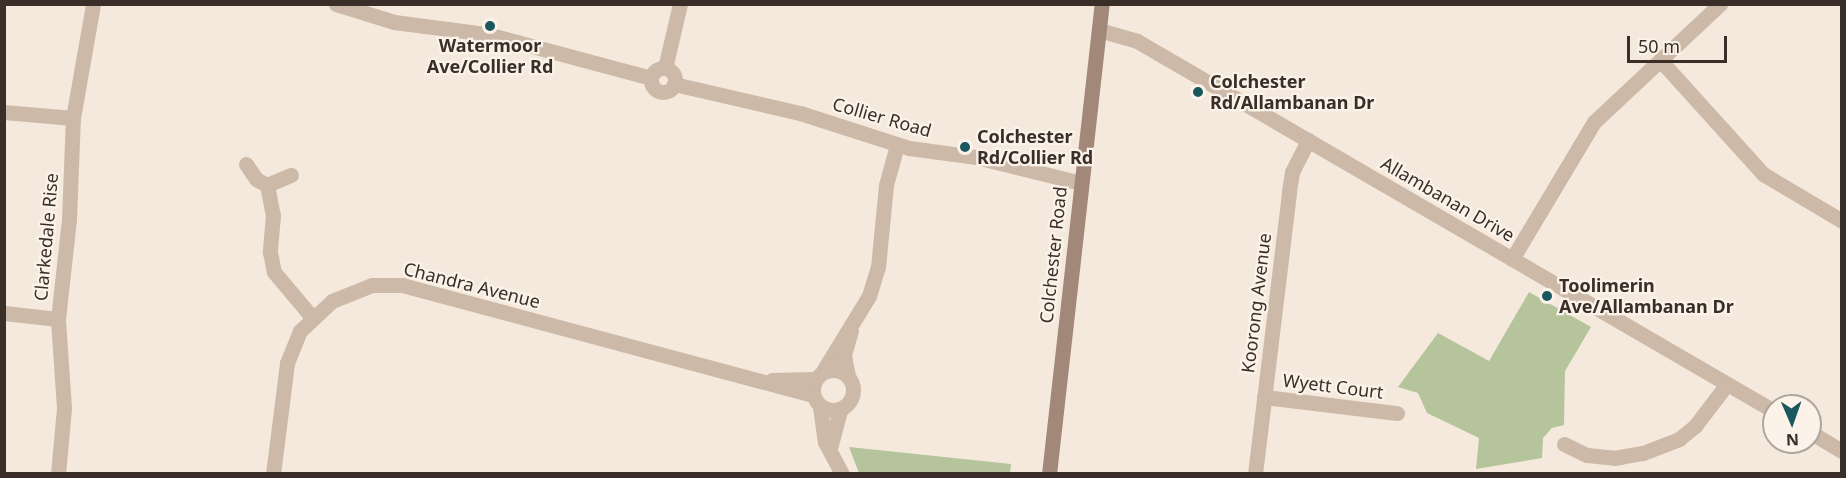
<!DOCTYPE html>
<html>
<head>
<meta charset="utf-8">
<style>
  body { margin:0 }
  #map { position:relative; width:1846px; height:478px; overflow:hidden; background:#f4e9dc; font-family:"Noto Sans",sans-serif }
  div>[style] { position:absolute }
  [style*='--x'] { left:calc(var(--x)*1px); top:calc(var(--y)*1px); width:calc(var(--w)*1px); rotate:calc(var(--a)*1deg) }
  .green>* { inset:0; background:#b5c49b }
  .street>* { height:15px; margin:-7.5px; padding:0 7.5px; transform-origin:7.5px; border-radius:7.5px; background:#cdb9a7 }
  .street>.ring { margin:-7.5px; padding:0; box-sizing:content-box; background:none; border:15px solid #cdb9a7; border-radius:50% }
  .secondary>* { height:15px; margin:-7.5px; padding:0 7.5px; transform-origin:7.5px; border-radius:7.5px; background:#a18878 }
  .dots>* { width:16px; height:16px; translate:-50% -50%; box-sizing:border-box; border:3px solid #fbf3e9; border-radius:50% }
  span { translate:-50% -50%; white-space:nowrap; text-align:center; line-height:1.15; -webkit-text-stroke:4.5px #fbf3e9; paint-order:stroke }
  .poi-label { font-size:18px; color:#392e28; font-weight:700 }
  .left { translate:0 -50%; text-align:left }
  .street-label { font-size:18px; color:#392e28 }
  .frame { position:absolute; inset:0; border:6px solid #392e28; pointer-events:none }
  .north { position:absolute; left:1762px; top:394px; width:60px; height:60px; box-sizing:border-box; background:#fbf3e9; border:2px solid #ada49c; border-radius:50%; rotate:178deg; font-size:16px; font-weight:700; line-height:24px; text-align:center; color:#392e28 }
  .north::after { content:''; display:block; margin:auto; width:21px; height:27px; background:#1b585d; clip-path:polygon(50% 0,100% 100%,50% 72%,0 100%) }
  .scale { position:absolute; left:1627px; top:36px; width:100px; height:27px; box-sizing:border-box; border:3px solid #392e28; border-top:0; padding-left:8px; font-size:18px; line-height:21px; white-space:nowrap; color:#392e28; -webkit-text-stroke:4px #fbf3e9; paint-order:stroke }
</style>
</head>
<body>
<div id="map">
  <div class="green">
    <div style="clip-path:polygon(1529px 292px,1591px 327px,1565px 371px,1564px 425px,1552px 428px,1543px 438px,1542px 458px,1476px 469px,1479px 438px,1427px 413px,1418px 393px,1398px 387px,1438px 333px,1489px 361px)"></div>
    <div style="clip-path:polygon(849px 447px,1011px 464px,1010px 473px,859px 473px)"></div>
  </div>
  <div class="street">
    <div style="--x:336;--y:4;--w:61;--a:17.2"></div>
    <div style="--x:394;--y:22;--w:94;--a:7.4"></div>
    <div style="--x:487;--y:34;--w:170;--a:15"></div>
    <div style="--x:1099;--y:30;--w:40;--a:16"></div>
    <div style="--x:1137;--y:41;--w:737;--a:30.15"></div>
    <div style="--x:1661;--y:61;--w:152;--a:47.9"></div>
    <div style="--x:1763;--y:174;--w:92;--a:30.7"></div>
    <div style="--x:665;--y:68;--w:66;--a:-76.8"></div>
    <div class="ring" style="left:651px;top:68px;width:9px;height:9px"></div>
    <div style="--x:674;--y:84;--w:129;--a:13"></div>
    <div style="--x:800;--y:113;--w:114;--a:17.8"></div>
    <div style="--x:909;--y:148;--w:68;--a:7.7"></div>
    <div style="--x:976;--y:157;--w:108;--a:13.9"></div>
    <div style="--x:4;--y:112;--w:69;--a:5"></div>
    <div style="--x:246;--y:164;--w:18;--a:56"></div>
    <div style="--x:256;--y:179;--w:13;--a:29"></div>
    <div style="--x:267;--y:185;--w:26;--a:-23"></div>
    <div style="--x:267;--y:185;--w:31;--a:79"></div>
    <div style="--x:273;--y:215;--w:37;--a:95"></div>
    <div style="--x:270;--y:252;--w:20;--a:79"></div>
    <div style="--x:274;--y:272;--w:57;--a:49.9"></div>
    <div style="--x:1512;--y:259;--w:160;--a:-59.1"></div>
    <div style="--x:1594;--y:122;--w:173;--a:-43.1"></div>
    <div style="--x:4;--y:313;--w:54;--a:6.3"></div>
    <div class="ring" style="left:813px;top:370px;width:25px;height:25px"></div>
    <div style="--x:823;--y:371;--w:88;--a:-58.5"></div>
    <div style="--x:869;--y:296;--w:30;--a:-73"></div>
    <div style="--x:878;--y:267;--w:82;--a:-84.4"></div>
    <div style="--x:886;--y:185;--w:41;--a:-74.6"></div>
    <div style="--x:848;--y:376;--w:21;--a:-101"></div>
    <div style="--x:844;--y:355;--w:25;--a:-74"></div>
    <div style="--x:772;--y:380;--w:44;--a:-1.3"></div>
    <div style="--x:1264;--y:397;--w:134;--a:6.9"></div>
    <div style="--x:820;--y:407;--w:35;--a:82"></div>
    <div style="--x:825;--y:442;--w:36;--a:62"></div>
    <div style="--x:1810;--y:432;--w:37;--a:31"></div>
    <div style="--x:1564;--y:444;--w:25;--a:26"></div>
    <div style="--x:1587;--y:455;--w:27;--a:6"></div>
    <div style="--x:1614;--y:458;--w:29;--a:-10"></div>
    <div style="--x:1643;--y:453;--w:39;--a:-21"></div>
    <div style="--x:1679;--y:439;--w:21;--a:-39"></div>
    <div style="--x:1695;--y:426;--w:53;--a:-52.7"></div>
    <div style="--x:830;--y:448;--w:39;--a:-75"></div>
    <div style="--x:58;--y:474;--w:66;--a:-84.8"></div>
    <div style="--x:64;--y:408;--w:89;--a:-93.9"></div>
    <div style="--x:58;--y:319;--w:100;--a:-83.7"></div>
    <div style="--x:69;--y:220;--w:102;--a:-87.8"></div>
    <div style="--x:73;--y:118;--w:116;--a:-80"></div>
    <div style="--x:273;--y:474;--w:112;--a:-82.8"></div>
    <div style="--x:287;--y:363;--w:35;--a:-68"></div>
    <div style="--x:300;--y:331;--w:44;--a:-43.2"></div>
    <div style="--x:332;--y:301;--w:43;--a:-21.8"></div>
    <div style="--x:372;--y:285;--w:30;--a:0"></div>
    <div style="--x:402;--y:285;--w:425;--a:15"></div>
    <div style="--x:1255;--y:474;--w:285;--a:-83.1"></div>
    <div style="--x:1289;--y:191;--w:19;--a:-81"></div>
    <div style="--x:1292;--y:172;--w:36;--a:-63"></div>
  </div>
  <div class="secondary">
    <div style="--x:1049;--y:474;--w:473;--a:-83.6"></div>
  </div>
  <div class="dots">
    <div style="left:490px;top:26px;background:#1b585d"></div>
    <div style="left:1198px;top:92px;background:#1b585d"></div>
    <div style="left:965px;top:147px;background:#1b585d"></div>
    <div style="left:1547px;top:296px;background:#1b585d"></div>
  </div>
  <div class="poi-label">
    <span style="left:490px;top:56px">Watermoor<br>Ave/Collier Rd</span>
    <span class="left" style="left:1210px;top:92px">Colchester<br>Rd/Allambanan Dr</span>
    <span class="left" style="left:977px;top:147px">Colchester<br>Rd/Collier Rd</span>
    <span class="left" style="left:1559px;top:296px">Toolimerin<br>Ave/Allambanan Dr</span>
  </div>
  <div class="street-label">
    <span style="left:882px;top:117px;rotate:16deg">Collier Road</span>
    <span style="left:1448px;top:199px;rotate:30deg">Allambanan Drive</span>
    <span style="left:46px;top:237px;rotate:-85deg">Clarkedale Rise</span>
    <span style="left:1053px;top:255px;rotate:-84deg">Colchester Road</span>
    <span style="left:472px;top:285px;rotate:14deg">Chandra Avenue</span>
    <span style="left:1256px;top:303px;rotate:-83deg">Koorong Avenue</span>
    <span style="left:1333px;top:386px;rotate:7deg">Wyett Court</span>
  </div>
  <div class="frame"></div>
  <div class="north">N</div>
  <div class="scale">50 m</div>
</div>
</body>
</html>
